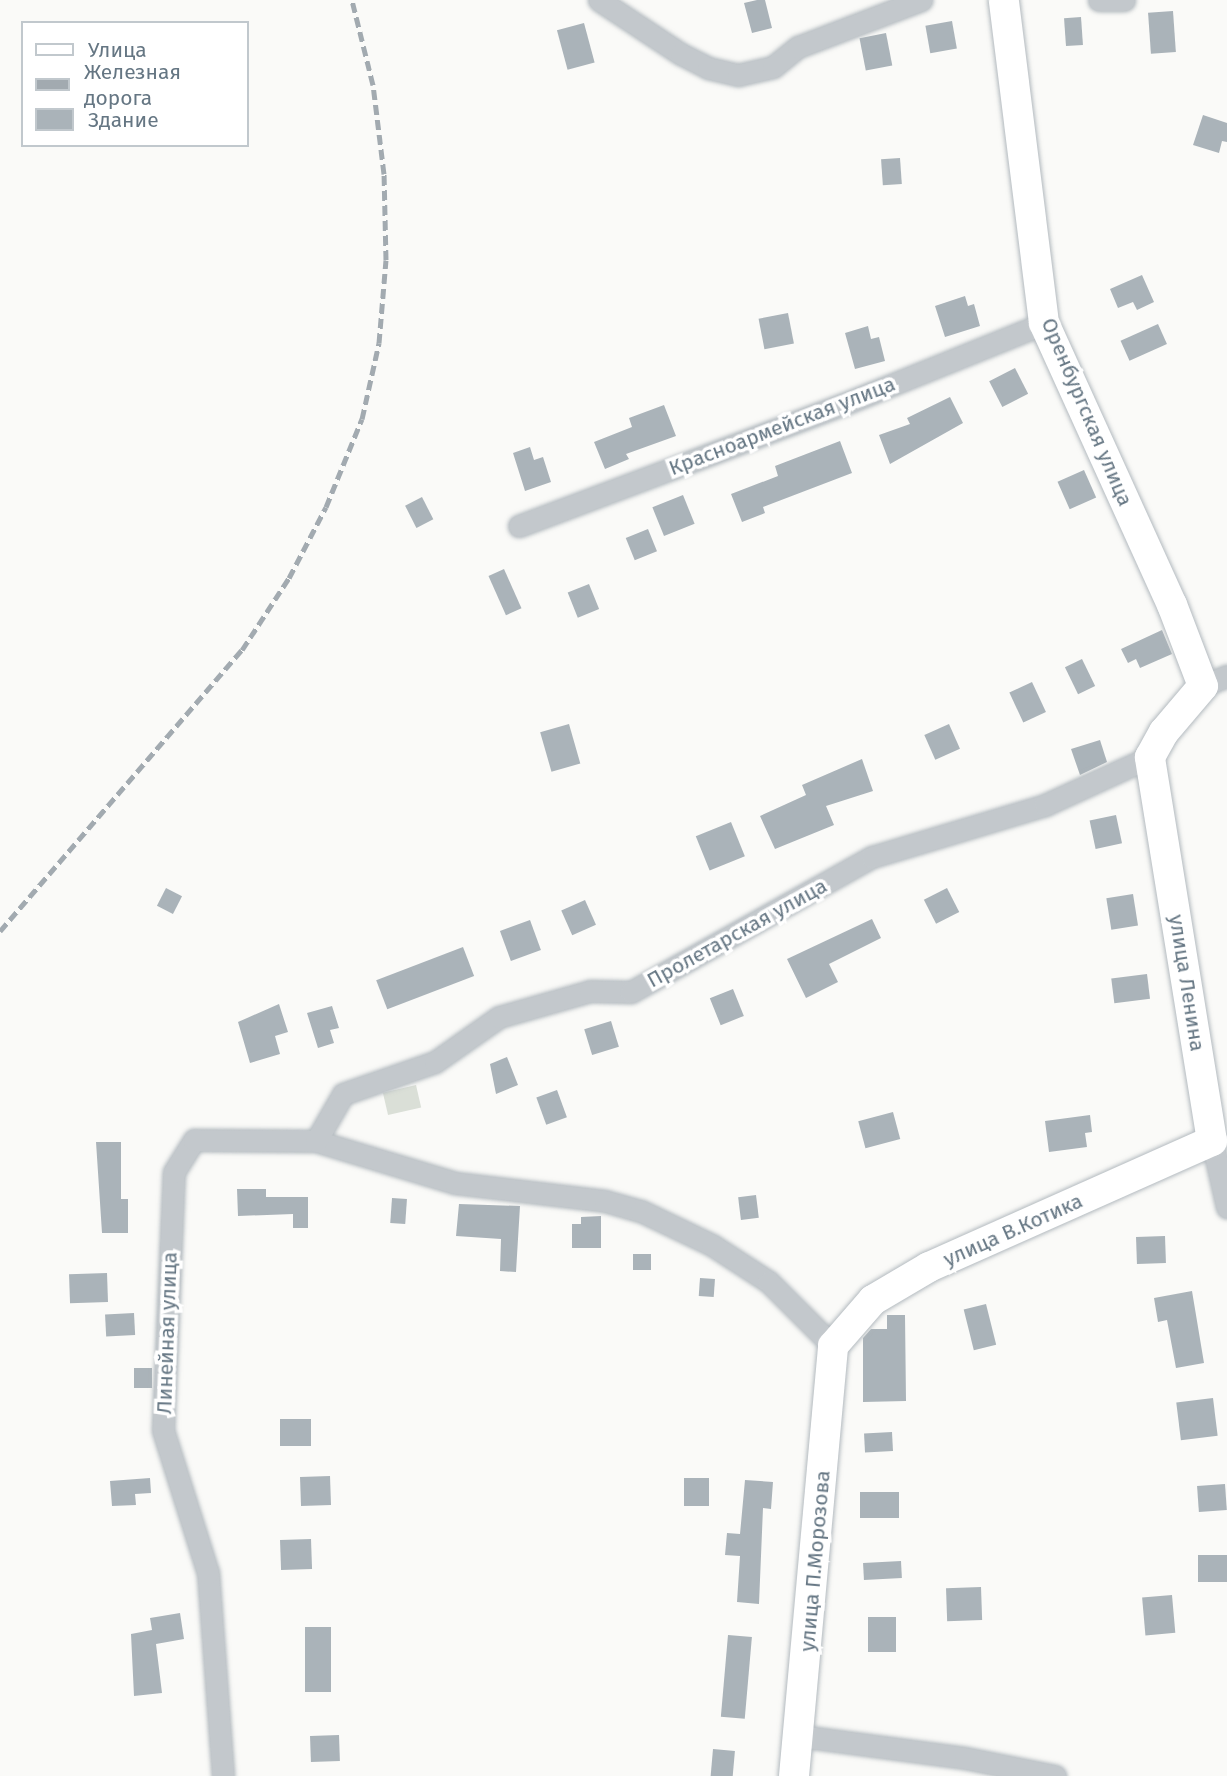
<!DOCTYPE html>
<html>
<head>
<meta charset="utf-8">
<style>
  body { margin:0 }
  #map { position:relative; width:1227px; height:1776px; overflow:hidden; background:#fafaf8; font-family:"Fira Sans",sans-serif }
  div>[style] { position:absolute }
  [style*='--x'] { left:calc(var(--x)*1px); top:calc(var(--y)*1px); width:calc(var(--w)*1px); rotate:calc(var(--a)*1deg) }
  .green>* { inset:0; background:#dadfd7; transform-origin:0 0 }
  .building>* { inset:0; background:#aab3b9; transform-origin:0 0 }
  .roads { filter:drop-shadow(0 0 2px #b3babf) drop-shadow(0 0 2px #b3babf) }
  .street>* { height:21px; margin:-10.5px; padding:0 10.5px; transform-origin:10.5px; border-radius:10.5px; background:#c3c8cc }
  .secondary>* { height:30px; margin:-15px; padding:0 15px; transform-origin:15px; border-radius:15px; background:#fff }
  .rail>* { height:5px; margin-top:-2.5px; transform-origin:0; background:repeating-linear-gradient(90deg,#a2aab0 0 10px,transparent 0 15px) }
  span { translate:-50% -50%; white-space:nowrap; text-align:center; line-height:1.15; -webkit-text-stroke:7px #fff; paint-order:stroke }
  .street-label { font-size:21px; color:#657683 }
  .legend { position:absolute; left:21px; top:21px; width:228px; height:126px; box-sizing:border-box; background:#fff; border:2px solid #c1c8cd; margin:0; padding:9px 12px; list-style:none; font-size:21px; color:#657683 }
  .legend li { display:flex; align-items:center; gap:14px; height:35px }
  .legend b { width:35px; border:2px solid #c1c8cd }
</style>
</head>
<body>
<div id="map">
  <div class="green">
    <div style="left:416px;top:1085px;width:23px;height:34px;rotate:77deg"></div>
  </div>
  <div class="building">
    <div style="clip-path:polygon(757px 0,765px 0,772px 28px,752px 33px,744px 3px)"></div>
    <div style="left:1173px;top:11px;width:41px;height:25px;rotate:86deg"></div>
    <div style="left:1081px;top:17px;width:28px;height:17px;rotate:86deg"></div>
    <div style="left:952px;top:21px;width:28px;height:27px;rotate:80deg"></div>
    <div style="left:584px;top:23px;width:41px;height:28px;rotate:75deg"></div>
    <div style="left:886px;top:33px;width:33px;height:27px;rotate:79deg"></div>
    <div style="clip-path:polygon(1203px 115px,1227px 123px,1227px 142px,1222px 141px,1219px 153px,1193px 145px)"></div>
    <div style="left:900px;top:158px;width:26px;height:19px;rotate:86deg"></div>
    <div style="clip-path:polygon(1142px 275px,1154px 302px,1137px 310px,1133px 302px,1118px 308px,1110px 289px)"></div>
    <div style="clip-path:polygon(965px 296px,968px 306px,974px 304px,980px 326px,945px 337px,935px 306px)"></div>
    <div style="left:788px;top:313px;width:31px;height:30px;rotate:79deg"></div>
    <div style="left:1158px;top:324px;width:22px;height:41px;rotate:66deg"></div>
    <div style="clip-path:polygon(868px 326px,871px 339px,879px 337px,885px 361px,855px 369px,845px 333px)"></div>
    <div style="left:1015px;top:368px;width:29px;height:29px;rotate:63deg"></div>
    <div style="clip-path:polygon(950px 397px,963px 423px,890px 464px,879px 435px,910px 424px,907px 418px)"></div>
    <div style="clip-path:polygon(664px 405px,676px 436px,626px 454px,629px 459px,605px 469px,594px 442px,632px 427px,629px 418px)"></div>
    <div style="clip-path:polygon(840px 441px,852px 473px,763px 507px,765px 513px,742px 522px,731px 494px,778px 476px,775px 466px)"></div>
    <div style="clip-path:polygon(530px 447px,534px 460px,543px 457px,551px 482px,525px 491px,513px 453px)"></div>
    <div style="left:1084px;top:470px;width:30px;height:29px;rotate:66deg"></div>
    <div style="left:683px;top:495px;width:31px;height:33px;rotate:68deg"></div>
    <div style="left:422px;top:497px;width:25px;height:19px;rotate:63deg"></div>
    <div style="left:648px;top:529px;width:24px;height:24px;rotate:68deg"></div>
    <div style="left:504px;top:569px;width:43px;height:17px;rotate:66deg"></div>
    <div style="left:589px;top:584px;width:27px;height:23px;rotate:68deg"></div>
    <div style="clip-path:polygon(1162px 630px,1172px 654px,1140px 668px,1136px 659px,1128px 663px,1121px 649px)"></div>
    <div style="left:1082px;top:659px;width:30px;height:19px;rotate:64deg"></div>
    <div style="left:1032px;top:682px;width:33px;height:25px;rotate:65deg"></div>
    <div style="left:569px;top:724px;width:41px;height:30px;rotate:74deg"></div>
    <div style="left:949px;top:724px;width:27px;height:27px;rotate:66deg"></div>
    <div style="clip-path:polygon(1100px 740px,1107px 762px,1080px 775px,1071px 749px)"></div>
    <div style="clip-path:polygon(862px 759px,873px 791px,826px 806px,834px 825px,775px 849px,760px 816px,806px 795px,802px 785px)"></div>
    <div style="left:1116px;top:815px;width:29px;height:27px;rotate:78deg"></div>
    <div style="left:731px;top:822px;width:37px;height:38px;rotate:68deg"></div>
    <div style="left:166px;top:888px;width:18px;height:20px;rotate:27deg"></div>
    <div style="left:947px;top:888px;width:27px;height:26px;rotate:63deg"></div>
    <div style="left:1133px;top:894px;width:32px;height:27px;rotate:81deg"></div>
    <div style="left:585px;top:900px;width:27px;height:26px;rotate:66deg"></div>
    <div style="clip-path:polygon(872px 919px,881px 938px,829px 964px,838px 982px,806px 998px,787px 959px)"></div>
    <div style="left:530px;top:920px;width:32px;height:32px;rotate:70deg"></div>
    <div style="left:463px;top:947px;width:31px;height:93px;rotate:69deg"></div>
    <div style="left:1147px;top:974px;width:25px;height:36px;rotate:83deg"></div>
    <div style="left:733px;top:989px;width:29px;height:25px;rotate:68deg"></div>
    <div style="clip-path:polygon(279px 1004px,288px 1032px,275px 1036px,280px 1054px,250px 1063px,238px 1022px)"></div>
    <div style="clip-path:polygon(332px 1006px,339px 1028px,330px 1030px,334px 1043px,318px 1048px,307px 1013px)"></div>
    <div style="left:611px;top:1021px;width:27px;height:28px;rotate:73deg"></div>
    <div style="clip-path:polygon(507px 1057px,518px 1085px,496px 1094px,490px 1064px)"></div>
    <div style="left:557px;top:1090px;width:29px;height:22px;rotate:70deg"></div>
    <div style="left:893px;top:1112px;width:28px;height:36px;rotate:75deg"></div>
    <div style="clip-path:polygon(1090px 1115px,1092px 1132px,1085px 1133px,1087px 1147px,1049px 1152px,1045px 1121px)"></div>
    <div style="clip-path:polygon(96px 1142px,121px 1142px,121px 1199px,128px 1199px,128px 1233px,102px 1233px)"></div>
    <div style="clip-path:polygon(237px 1189px,266px 1189px,266px 1197px,308px 1197px,308px 1228px,293px 1228px,293px 1214px,238px 1216px)"></div>
    <div style="left:756px;top:1195px;width:23px;height:18px;rotate:83deg"></div>
    <div style="left:392px;top:1198px;width:15px;height:25px;rotate:4deg"></div>
    <div style="clip-path:polygon(459px 1204px,520px 1206px,516px 1272px,500px 1271px,501px 1239px,456px 1236px)"></div>
    <div style="clip-path:polygon(601px 1216px,601px 1248px,572px 1248px,572px 1224px,581px 1224px,581px 1217px)"></div>
    <div style="left:1165px;top:1236px;width:27px;height:29px;rotate:88deg"></div>
    <div style="left:633px;top:1254px;width:18px;height:16px"></div>
    <div style="left:107px;top:1273px;width:29px;height:38px;rotate:88deg"></div>
    <div style="left:700px;top:1278px;width:15px;height:18px;rotate:4deg"></div>
    <div style="clip-path:polygon(1192px 1291px,1204px 1363px,1176px 1368px,1167px 1320px,1158px 1322px,1154px 1298px)"></div>
    <div style="left:986px;top:1304px;width:42px;height:23px;rotate:76deg"></div>
    <div style="left:134px;top:1313px;width:22px;height:29px;rotate:87deg"></div>
    <div style="clip-path:polygon(887px 1315px,905px 1315px,906px 1401px,863px 1402px,863px 1338px,871px 1329px,887px 1329px)"></div>
    <div style="left:152px;top:1368px;width:20px;height:18px;rotate:90deg"></div>
    <div style="left:1213px;top:1398px;width:38px;height:37px;rotate:83deg"></div>
    <div style="left:311px;top:1419px;width:27px;height:31px;rotate:90deg"></div>
    <div style="left:892px;top:1432px;width:19px;height:28px;rotate:87deg"></div>
    <div style="left:330px;top:1476px;width:29px;height:30px;rotate:88deg"></div>
    <div style="clip-path:polygon(150px 1478px,151px 1493px,135px 1494px,136px 1505px,112px 1506px,110px 1481px)"></div>
    <div style="left:684px;top:1478px;width:25px;height:28px"></div>
    <div style="clip-path:polygon(745px 1480px,773px 1482px,771px 1509px,763px 1508px,759px 1604px,737px 1602px,740px 1556px,725px 1555px,727px 1533px,740px 1534px)"></div>
    <div style="left:1225px;top:1484px;width:26px;height:28px;rotate:86deg"></div>
    <div style="left:899px;top:1492px;width:26px;height:39px;rotate:90deg"></div>
    <div style="left:311px;top:1539px;width:30px;height:31px;rotate:88deg"></div>
    <div style="left:1227px;top:1555px;width:27px;height:29px;rotate:90deg"></div>
    <div style="left:901px;top:1561px;width:17px;height:38px;rotate:87deg"></div>
    <div style="left:981px;top:1587px;width:33px;height:35px;rotate:88deg"></div>
    <div style="left:1172px;top:1595px;width:38px;height:30px;rotate:85deg"></div>
    <div style="clip-path:polygon(180px 1613px,184px 1639px,156px 1644px,162px 1693px,134px 1696px,131px 1634px,152px 1630px,150px 1618px)"></div>
    <div style="left:868px;top:1617px;width:28px;height:35px"></div>
    <div style="left:305px;top:1627px;width:26px;height:65px"></div>
    <div style="left:728px;top:1635px;width:24px;height:82px;rotate:5deg"></div>
    <div style="left:339px;top:1735px;width:26px;height:29px;rotate:88deg"></div>
    <div style="left:713px;top:1749px;width:22px;height:27px;rotate:5deg"></div>
  </div>
  <div class="roads">
    <div class="street">
      <div style="--x:599;--y:0;--w:98;--a:33.4"></div>
      <div style="--x:681;--y:54;--w:30;--a:27"></div>
      <div style="--x:708;--y:68;--w:31;--a:13"></div>
      <div style="--x:738;--y:75;--w:36;--a:-13"></div>
      <div style="--x:773;--y:67;--w:32;--a:-39"></div>
      <div style="--x:798;--y:47;--w:132;--a:-20.9"></div>
      <div style="--x:1099;--y:0;--w:25;--a:0"></div>
      <div style="--x:519;--y:526;--w:347;--a:-20.6"></div>
      <div style="--x:844;--y:404;--w:216;--a:-22"></div>
      <div style="--x:1203;--y:686;--w:26;--a:-23"></div>
      <div style="--x:316;--y:1141;--w:145;--a:16.8"></div>
      <div style="--x:455;--y:1183;--w:151;--a:6.8"></div>
      <div style="--x:605;--y:1201;--w:37;--a:16"></div>
      <div style="--x:641;--y:1211;--w:79;--a:25.6"></div>
      <div style="--x:712;--y:1245;--w:68;--a:33"></div>
      <div style="--x:769;--y:1282;--w:91;--a:45"></div>
      <div style="--x:1212;--y:1141;--w:68;--a:77.2"></div>
      <div style="--x:800;--y:1736;--w:166;--a:7.6"></div>
      <div style="--x:965;--y:1758;--w:92;--a:11.3"></div>
      <div style="--x:223;--y:1776;--w:204;--a:-94.2"></div>
      <div style="--x:208;--y:1573;--w:150;--a:-107.5"></div>
      <div style="--x:163;--y:1430;--w:258;--a:-87.6"></div>
      <div style="--x:174;--y:1172;--w:38;--a:-58"></div>
      <div style="--x:194;--y:1140;--w:122;--a:0.5"></div>
      <div style="--x:316;--y:1141;--w:54;--a:-60.1"></div>
      <div style="--x:343;--y:1094;--w:97;--a:-19.2"></div>
      <div style="--x:435;--y:1062;--w:78;--a:-35.1"></div>
      <div style="--x:499;--y:1017;--w:95;--a:-15.9"></div>
      <div style="--x:590;--y:991;--w:41;--a:1.4"></div>
      <div style="--x:631;--y:992;--w:276;--a:-29.3"></div>
      <div style="--x:872;--y:857;--w:181;--a:-16.7"></div>
      <div style="--x:1045;--y:805;--w:115;--a:-24.6"></div>
    </div>
    <div class="secondary">
      <div style="--x:794;--y:1776;--w:432;--a:-84.8"></div>
      <div style="--x:833;--y:1346;--w:61;--a:-49"></div>
      <div style="--x:873;--y:1300;--w:65;--a:-30.5"></div>
      <div style="--x:929;--y:1267;--w:310;--a:-24"></div>
      <div style="--x:1212;--y:1141;--w:389;--a:-99.2"></div>
      <div style="--x:1150;--y:757;--w:29;--a:-61"></div>
      <div style="--x:1164;--y:732;--w:60;--a:-49.7"></div>
      <div style="--x:1203;--y:686;--w:87;--a:-110.9"></div>
      <div style="--x:1172;--y:605;--w:310;--a:-114.4"></div>
      <div style="--x:1044;--y:323;--w:325;--a:-97.1"></div>
    </div>
  </div>
  <div class="rail">
    <div style="--x:0;--y:931;--w:371;--a:-49.3"></div>
    <div style="--x:242;--y:650;--w:86;--a:-56.9"></div>
    <div style="--x:289;--y:578;--w:80;--a:-62.5"></div>
    <div style="--x:326;--y:507;--w:95;--a:-67.8"></div>
    <div style="--x:362;--y:419;--w:78;--a:-77.4"></div>
    <div style="--x:379;--y:343;--w:83;--a:-85.2"></div>
    <div style="--x:386;--y:260;--w:86;--a:-91.3"></div>
    <div style="--x:384;--y:174;--w:90;--a:-97"></div>
    <div style="--x:373;--y:85;--w:88;--a:-103.9"></div>
  </div>
  <div class="street-label">
    <span style="left:1087px;top:412px;rotate:67deg">Оренбургская улица</span>
    <span style="left:782px;top:426px;rotate:-21deg">Красноармейская улица</span>
    <span style="left:737px;top:933px;rotate:-29deg">Пролетарская улица</span>
    <span style="left:1187px;top:983px;rotate:81deg">улица Ленина</span>
    <span style="left:1013px;top:1230px;rotate:-24deg">улица В.Котика</span>
    <span style="left:167px;top:1333px;rotate:-88deg">Линейная улица</span>
    <span style="left:815px;top:1561px;rotate:-85deg">улица П.Морозова</span>
  </div>
  <ul class="legend">
  <li><b style="height:9px;background:#fff"></b>Улица</li>
  <li><b style="height:9px;background:#a2aab0"></b>Железная дорога</li>
  <li><b style="height:19px;background:#aab3b9"></b>Здание</li>
  </ul>
</div>
</body>
</html>
